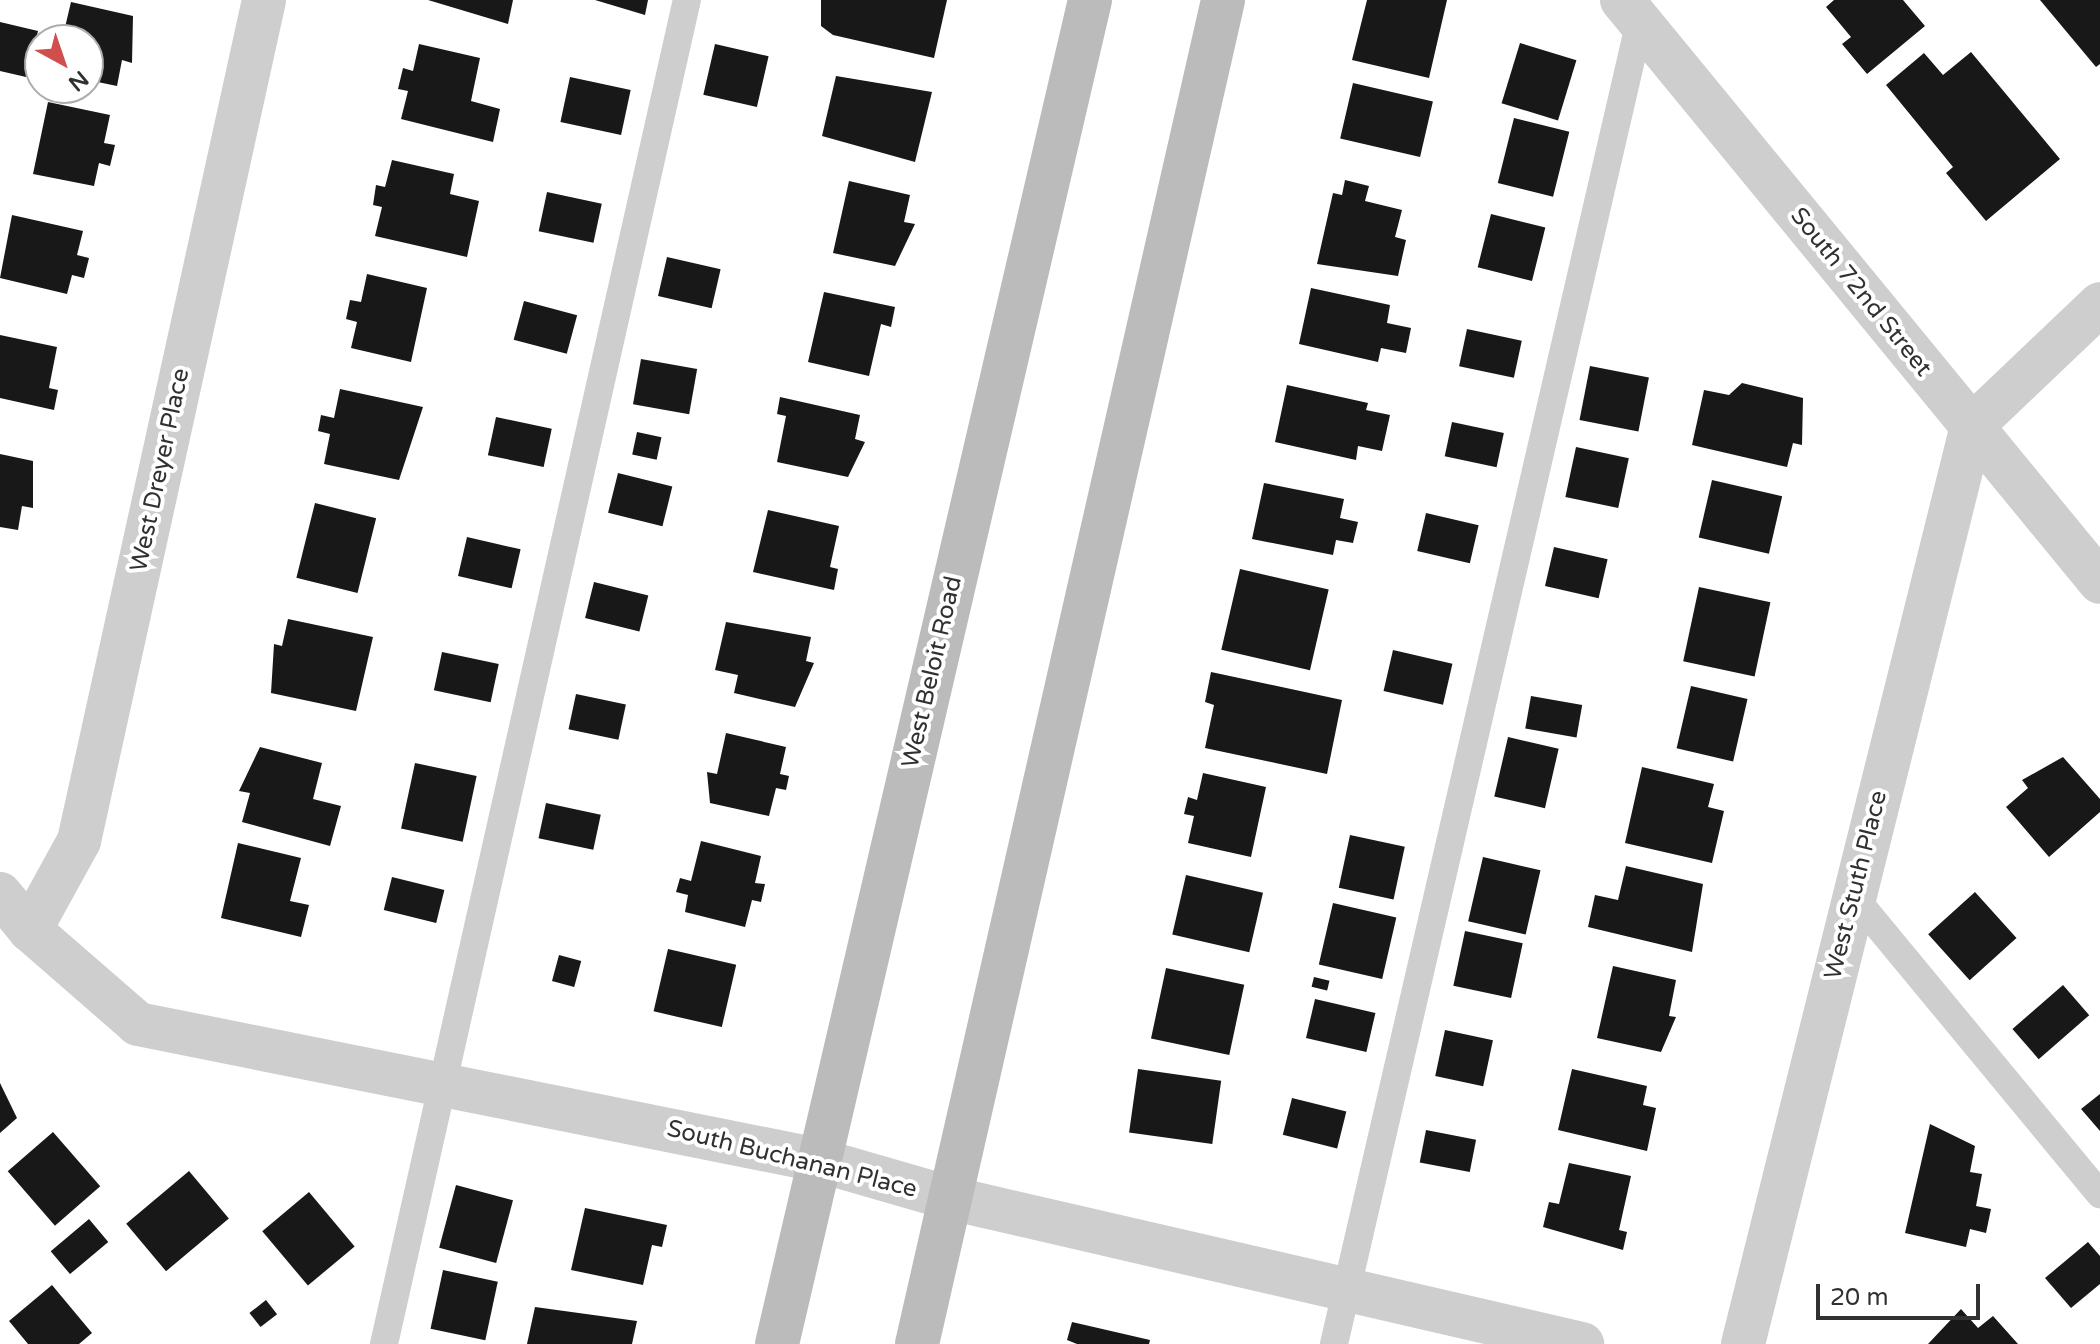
<!DOCTYPE html>
<html>
<head>
<meta charset="utf-8">
<style>
  body { margin:0 }
  #map { position:relative; width:2100px; height:1344px; overflow:hidden; background:#fff; font-family:"Varela Round",sans-serif }
  div>[style] { position:absolute }
  [style*='--x'] { left:calc(var(--x)*1px); top:calc(var(--y)*1px); width:calc(var(--w)*1px); rotate:calc(var(--a)*1deg) }
  .building>* { inset:0; background:#181818; transform-origin:0 0 }
  .service>* { height:28px; margin:-14px; padding:0 14px; transform-origin:14px; border-radius:14px; background:#cecece }
  .minor>* { height:44px; margin:-22px; padding:0 22px; transform-origin:22px; border-radius:22px; background:#cecece }
  .secondary>* { height:44px; margin:-22px; padding:0 22px; transform-origin:22px; border-radius:22px; background:#bbb }
  span { translate:-50% -50%; white-space:nowrap; text-align:center; line-height:1.15; -webkit-text-stroke:8px #fff; paint-order:stroke }
  .street-label { font-size:24px; color:#313131 }
  .north { position:absolute; left:24px; top:24px; width:80px; height:80px; box-sizing:border-box; background:#fff; border:2px solid #adadad; border-radius:50%; rotate:140deg; font-size:22px; font-weight:700; line-height:32px; text-align:center; color:#313131 }
  .north::after { content:''; display:block; margin:auto; width:28px; height:36px; background:#d04e4c; clip-path:polygon(50% 0,100% 100%,50% 72%,0 100%) }
  .scale { position:absolute; left:1816px; top:1284px; width:164px; height:36px; box-sizing:border-box; border:4px solid #313131; border-top:0; padding-left:10px; font-size:24px; line-height:28px; white-space:nowrap; color:#313131; -webkit-text-stroke:6px #fff; paint-order:stroke }
</style>
</head>
<body>
<div id="map">
  <div class="building">
    <div style="clip-path:polygon(428px 0,513px 0,508px 24px)"></div>
    <div style="clip-path:polygon(595px 0,648px 0,645px 15px)"></div>
    <div style="clip-path:polygon(821px 0,947px 0,934px 58px,833px 35px,821px 26px)"></div>
    <div style="clip-path:polygon(1367px 0,1447px 0,1429px 78px,1352px 60px)"></div>
    <div style="clip-path:polygon(1834px 0,1903px 0,1925px 26px,1867px 74px,1842px 44px,1851px 37px,1826px 7px)"></div>
    <div style="clip-path:polygon(2040px 0,2100px 0,2100px 64px,2096px 67px)"></div>
    <div style="clip-path:polygon(71px 2px,133px 16px,132px 63px,122px 60px,117px 86px,88px 80px,88px 40px,62px 40px)"></div>
    <div style="clip-path:polygon(0 22px,38px 31px,26px 77px,0 71px)"></div>
    <div style="left:1520px;top:43px;width:59px;height:63px;rotate:17deg"></div>
    <div style="clip-path:polygon(419px 44px,480px 58px,471px 101px,500px 109px,493px 142px,401px 119px,408px 91px,398px 89px,403px 68px,413px 71px)"></div>
    <div style="left:715px;top:44px;width:55px;height:52px;rotate:13deg"></div>
    <div style="clip-path:polygon(1971px 52px,2060px 159px,1986px 221px,1946px 173px,1953px 167px,1886px 85px,1924px 53px,1943px 75px)"></div>
    <div style="clip-path:polygon(836px 76px,932px 92px,915px 162px,822px 136px)"></div>
    <div style="left:570px;top:77px;width:62px;height:46px;rotate:12deg"></div>
    <div style="left:1353px;top:83px;width:82px;height:57px;rotate:13deg"></div>
    <div style="clip-path:polygon(48px 102px,110px 115px,104px 143px,115px 145px,110px 166px,99px 163px,94px 186px,33px 174px)"></div>
    <div style="left:1514px;top:118px;width:57px;height:67px;rotate:14deg"></div>
    <div style="clip-path:polygon(392px 160px,454px 174px,450px 194px,479px 201px,467px 257px,375px 236px,382px 207px,373px 205px,376px 185px,385px 187px)"></div>
    <div style="clip-path:polygon(1345px 180px,1369px 186px,1365px 201px,1402px 210px,1395px 237px,1406px 240px,1398px 276px,1317px 264px,1333px 193px,1342px 195px)"></div>
    <div style="clip-path:polygon(849px 181px,910px 195px,904px 222px,915px 224px,895px 266px,833px 253px)"></div>
    <div style="left:547px;top:192px;width:56px;height:40px;rotate:12deg"></div>
    <div style="left:1491px;top:214px;width:56px;height:55px;rotate:14deg"></div>
    <div style="clip-path:polygon(12px 215px,83px 231px,77px 255px,89px 258px,84px 278px,72px 275px,67px 294px,0 278px)"></div>
    <div style="left:667px;top:257px;width:55px;height:40px;rotate:13deg"></div>
    <div style="clip-path:polygon(367px 274px,427px 288px,411px 362px,351px 348px,357px 322px,346px 319px,350px 300px,361px 302px)"></div>
    <div style="clip-path:polygon(1311px 288px,1390px 305px,1387px 323px,1411px 328px,1406px 353px,1381px 348px,1378px 362px,1299px 344px)"></div>
    <div style="clip-path:polygon(824px 292px,895px 307px,891px 327px,881px 324px,869px 376px,808px 362px)"></div>
    <div style="left:524px;top:301px;width:55px;height:40px;rotate:15deg"></div>
    <div style="left:1467px;top:329px;width:56px;height:38px;rotate:12deg"></div>
    <div style="clip-path:polygon(0 335px,57px 347px,49px 388px,58px 390px,54px 410px,0 398px)"></div>
    <div style="left:641px;top:359px;width:57px;height:46px;rotate:10deg"></div>
    <div style="left:1590px;top:366px;width:60px;height:55px;rotate:11deg"></div>
    <div style="clip-path:polygon(1742px 383px,1803px 398px,1802px 445px,1793px 443px,1787px 467px,1692px 445px,1704px 390px,1729px 395px)"></div>
    <div style="clip-path:polygon(1287px 385px,1368px 403px,1366px 410px,1390px 415px,1382px 451px,1358px 446px,1356px 460px,1275px 442px)"></div>
    <div style="clip-path:polygon(340px 389px,423px 407px,399px 480px,324px 464px,330px 434px,318px 431px,321px 415px,334px 418px)"></div>
    <div style="clip-path:polygon(780px 397px,860px 415px,855px 439px,865px 442px,848px 477px,777px 462px,786px 416px,777px 414px)"></div>
    <div style="left:496px;top:417px;width:57px;height:39px;rotate:12deg"></div>
    <div style="left:1452px;top:422px;width:53px;height:35px;rotate:12deg"></div>
    <div style="left:637px;top:432px;width:25px;height:23px;rotate:12deg"></div>
    <div style="left:1576px;top:447px;width:54px;height:51px;rotate:12deg"></div>
    <div style="clip-path:polygon(0 454px,33px 461px,33px 508px,22px 506px,18px 530px,0 527px)"></div>
    <div style="left:618px;top:473px;width:56px;height:41px;rotate:14deg"></div>
    <div style="left:1712px;top:480px;width:72px;height:59px;rotate:13deg"></div>
    <div style="clip-path:polygon(1264px 483px,1344px 499px,1340px 518px,1358px 522px,1353px 543px,1336px 540px,1333px 555px,1252px 539px)"></div>
    <div style="left:315px;top:503px;width:63px;height:77px;rotate:14deg"></div>
    <div style="clip-path:polygon(768px 510px,839px 526px,830px 567px,838px 569px,834px 590px,753px 572px)"></div>
    <div style="left:1426px;top:513px;width:54px;height:39px;rotate:13deg"></div>
    <div style="left:467px;top:537px;width:55px;height:40px;rotate:13deg"></div>
    <div style="left:1554px;top:547px;width:55px;height:40px;rotate:13deg"></div>
    <div style="left:1240px;top:569px;width:91px;height:83px;rotate:13deg"></div>
    <div style="left:594px;top:582px;width:56px;height:37px;rotate:14deg"></div>
    <div style="left:1699px;top:587px;width:73px;height:76px;rotate:12deg"></div>
    <div style="clip-path:polygon(288px 619px,373px 637px,356px 711px,271px 693px,274px 644px,282px 646px)"></div>
    <div style="clip-path:polygon(726px 622px,811px 637px,806px 661px,814px 663px,795px 707px,734px 693px,738px 675px,715px 670px)"></div>
    <div style="left:1393px;top:650px;width:61px;height:42px;rotate:13deg"></div>
    <div style="left:442px;top:652px;width:58px;height:39px;rotate:12deg"></div>
    <div style="clip-path:polygon(1211px 672px,1342px 700px,1327px 774px,1205px 748px,1214px 705px,1205px 702px)"></div>
    <div style="left:1691px;top:686px;width:58px;height:64px;rotate:13deg"></div>
    <div style="left:576px;top:694px;width:51px;height:36px;rotate:12deg"></div>
    <div style="left:1531px;top:696px;width:52px;height:33px;rotate:10deg"></div>
    <div style="clip-path:polygon(726px 733px,786px 747px,780px 774px,789px 776px,786px 790px,776px 788px,769px 816px,710px 803px,707px 772px,717px 774px)"></div>
    <div style="left:1508px;top:737px;width:52px;height:61px;rotate:13deg"></div>
    <div style="clip-path:polygon(260px 747px,322px 763px,313px 799px,341px 806px,330px 846px,242px 822px,250px 793px,239px 791px)"></div>
    <div style="clip-path:polygon(2063px 757px,2100px 799px,2100px 812px,2049px 857px,2006px 807px,2028px 788px,2022px 780px)"></div>
    <div style="left:415px;top:763px;width:63px;height:67px;rotate:12deg"></div>
    <div style="clip-path:polygon(1642px 767px,1714px 784px,1708px 807px,1724px 811px,1712px 863px,1625px 843px)"></div>
    <div style="clip-path:polygon(1203px 773px,1266px 787px,1251px 857px,1188px 843px,1194px 816px,1184px 814px,1188px 797px,1197px 800px)"></div>
    <div style="left:546px;top:803px;width:56px;height:36px;rotate:12deg"></div>
    <div style="left:1350px;top:835px;width:56px;height:54px;rotate:12deg"></div>
    <div style="clip-path:polygon(701px 841px,761px 856px,755px 883px,765px 884px,761px 902px,752px 900px,745px 927px,685px 912px,688px 895px,676px 892px,680px 878px,691px 881px)"></div>
    <div style="clip-path:polygon(238px 843px,301px 858px,290px 901px,309px 905px,301px 937px,221px 918px)"></div>
    <div style="left:1483px;top:857px;width:59px;height:66px;rotate:13deg"></div>
    <div style="clip-path:polygon(1626px 866px,1703px 884px,1692px 952px,1588px 927px,1595px 895px,1618px 900px)"></div>
    <div style="left:1186px;top:875px;width:79px;height:61px;rotate:13deg"></div>
    <div style="left:392px;top:877px;width:54px;height:34px;rotate:14deg"></div>
    <div style="left:1975px;top:892px;width:62px;height:63px;rotate:48deg"></div>
    <div style="left:1333px;top:903px;width:65px;height:63px;rotate:13deg"></div>
    <div style="left:1465px;top:931px;width:59px;height:56px;rotate:12deg"></div>
    <div style="left:668px;top:949px;width:70px;height:64px;rotate:13deg"></div>
    <div style="left:559px;top:955px;width:23px;height:27px;rotate:15deg"></div>
    <div style="clip-path:polygon(1613px 966px,1676px 980px,1669px 1016px,1676px 1017px,1661px 1052px,1597px 1038px)"></div>
    <div style="left:1166px;top:968px;width:80px;height:72px;rotate:12deg"></div>
    <div style="left:1314px;top:977px;width:16px;height:10px;rotate:14deg"></div>
    <div style="left:2063px;top:985px;width:40px;height:67px;rotate:49deg"></div>
    <div style="left:1315px;top:999px;width:62px;height:40px;rotate:13deg"></div>
    <div style="left:1445px;top:1030px;width:49px;height:47px;rotate:12deg"></div>
    <div style="left:1138px;top:1069px;width:84px;height:64px;rotate:8deg"></div>
    <div style="clip-path:polygon(1572px 1069px,1647px 1086px,1643px 1105px,1656px 1108px,1647px 1151px,1558px 1130px)"></div>
    <div style="clip-path:polygon(0 1083px,17px 1118px,0 1133px)"></div>
    <div style="clip-path:polygon(2100px 1094px,2100px 1131px,2081px 1109px)"></div>
    <div style="left:1292px;top:1098px;width:56px;height:38px;rotate:14deg"></div>
    <div style="clip-path:polygon(1930px 1124px,1975px 1146px,1970px 1172px,1982px 1174px,1976px 1206px,1991px 1209px,1986px 1233px,1970px 1229px,1966px 1247px,1905px 1233px)"></div>
    <div style="left:1426px;top:1130px;width:51px;height:33px;rotate:11deg"></div>
    <div style="left:53px;top:1132px;width:72px;height:60px;rotate:49deg"></div>
    <div style="clip-path:polygon(1569px 1163px,1631px 1176px,1619px 1230px,1627px 1232px,1623px 1250px,1543px 1227px,1549px 1202px,1559px 1204px)"></div>
    <div style="left:189px;top:1171px;width:62px;height:82px;rotate:50deg"></div>
    <div style="left:456px;top:1185px;width:59px;height:65px;rotate:15deg"></div>
    <div style="left:309px;top:1192px;width:71px;height:61px;rotate:50deg"></div>
    <div style="clip-path:polygon(585px 1208px,667px 1225px,662px 1247px,652px 1245px,643px 1285px,571px 1270px)"></div>
    <div style="left:89px;top:1219px;width:30px;height:50px;rotate:50deg"></div>
    <div style="clip-path:polygon(2088px 1242px,2100px 1256px,2100px 1284px,2071px 1308px,2045px 1278px)"></div>
    <div style="left:443px;top:1270px;width:56px;height:60px;rotate:12deg"></div>
    <div style="clip-path:polygon(52px 1285px,92px 1333px,79px 1344px,28px 1344px,9px 1321px)"></div>
    <div style="left:266px;top:1300px;width:18px;height:21px;rotate:52deg"></div>
    <div style="clip-path:polygon(535px 1307px,637px 1321px,632px 1344px,527px 1344px)"></div>
    <div style="clip-path:polygon(1961px 1309px,1978px 1328px,1993px 1316px,2018px 1344px,1928px 1344px)"></div>
    <div style="clip-path:polygon(1072px 1322px,1150px 1340px,1149px 1344px,1077px 1344px,1067px 1340px)"></div>
  </div>
  <div class="service">
    <div style="--x:1854;--y:897;--w:386;--a:50.4"></div>
    <div style="--x:384;--y:1344;--w:1378;--a:-77.3"></div>
    <div style="--x:1334;--y:1344;--w:1358;--a:-76.98"></div>
  </div>
  <div class="minor">
    <div style="--x:1622;--y:0;--w:753;--a:50.6"></div>
    <div style="--x:0;--y:894;--w:47;--a:50.2"></div>
    <div style="--x:30;--y:930;--w:143;--a:41"></div>
    <div style="--x:138;--y:1024;--w:693;--a:11.31"></div>
    <div style="--x:818;--y:1160;--w:137;--a:16.1"></div>
    <div style="--x:950;--y:1198;--w:649;--a:13.01"></div>
    <div style="--x:30;--y:930;--w:102;--a:-61.2"></div>
    <div style="--x:79;--y:841;--w:861;--a:-77.59"></div>
    <div style="--x:1743;--y:1344;--w:946;--a:-75.99"></div>
    <div style="--x:1972;--y:426;--w:177;--a:-43.6"></div>
  </div>
  <div class="secondary">
    <div style="--x:777;--y:1344;--w:1380;--a:-76.89"></div>
    <div style="--x:917;--y:1344;--w:1378;--a:-77.17"></div>
  </div>
  <div class="street-label">
    <span style="left:1861px;top:292px;rotate:51deg">South 72nd Street</span>
    <span style="left:160px;top:470px;rotate:-78deg">West Dreyer Place</span>
    <span style="left:932px;top:672px;rotate:-77deg">West Beloit Road</span>
    <span style="left:1856px;top:885px;rotate:-76deg">West Stuth Place</span>
    <span style="left:792px;top:1159px;rotate:14deg">South Buchanan Place</span>
  </div>
  <div class="north">N</div>
  <div class="scale">20 m</div>
</div>
</body>
</html>
